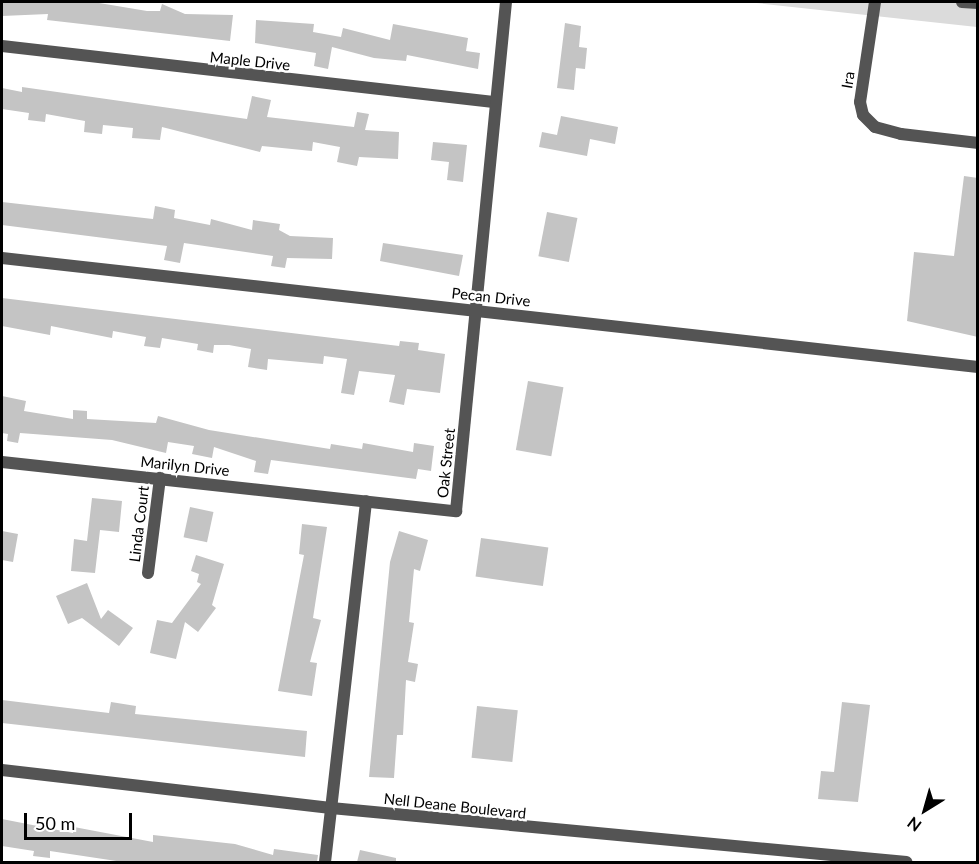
<!DOCTYPE html>
<html>
<head>
<meta charset="utf-8">
<style>
  body { margin:0 }
  #map { position:relative; width:979px; height:864px; overflow:hidden; background:#fff; font-family:Lato,sans-serif }
  div>[style] { position:absolute }
  [style*='--x'] { left:calc(var(--x)*1px); top:calc(var(--y)*1px); width:calc(var(--w)*1px); rotate:calc(var(--a)*1deg) }
  .green>* { inset:0; background:#dbdbdb }
  .building>* { inset:0; background:#c4c4c4; transform-origin:0 0 }
  .minor>* { height:12px; margin:-6px; padding:0 6px; transform-origin:6px; border-radius:6px; background:#545454 }
  span { translate:-50% -50%; white-space:nowrap; text-align:center; line-height:1.15; -webkit-text-stroke:5px #fff; paint-order:stroke }
  .street-label { font-size:15px; color:#000 }
  .frame { position:absolute; inset:0; border:3px solid #000; pointer-events:none }
  .north { position:absolute; left:895px; top:780px; width:60px; height:60px; -webkit-text-stroke:4px #fff; paint-order:stroke; rotate:217deg; font-size:16px; font-weight:700; line-height:24px; text-align:center; color:#000 }
  .north::after { content:''; display:block; margin:auto; width:21px; height:27px; background:#000; clip-path:polygon(50% 0,100% 100%,50% 72%,0 100%) }
  .scale { position:absolute; left:24px; top:813px; width:108px; height:27px; box-sizing:border-box; border:3px solid #000; border-top:0; padding-left:8px; font-size:18px; line-height:21px; white-space:nowrap; color:#000; -webkit-text-stroke:4px #fff; paint-order:stroke }
</style>
</head>
<body>
<div id="map">
  <div class="green">
    <div style="clip-path:polygon(747px 2px,977px 2px,977px 27px)"></div>
  </div>
  <div class="building">
    <div style="clip-path:polygon(2px 2px,99px 3px,147px 11px,160px 11px,162px 4px,185px 14px,233px 15px,230px 41px,47px 20px,48px 14px,2px 16px)"></div>
    <div style="clip-path:polygon(256px 20px,314px 24px,313px 32px,341px 37px,343px 28px,390px 40px,393px 24px,468px 38px,466px 51px,480px 53px,478px 69px,407px 55px,406px 61px,374px 58px,332px 47px,328px 69px,314px 66px,316px 53px,255px 43px)"></div>
    <div style="clip-path:polygon(565px 23px,581px 26px,579px 47px,587px 48px,585px 69px,576px 68px,574px 90px,557px 88px)"></div>
    <div style="clip-path:polygon(22px 87px,247px 119px,252px 96px,271px 100px,267px 117px,354px 127px,357px 112px,369px 114px,365px 130px,399px 132px,398px 159px,359px 157px,357px 166px,337px 162px,340px 147px,313px 142px,312px 151px,262px 146px,260px 152px,162px 127px,160px 140px,132px 138px,133px 128px,103px 125px,102px 134px,84px 132px,85px 121px,46px 114px,45px 122px,28px 120px,29px 113px,2px 109px,2px 88px,22px 92px)"></div>
    <div style="clip-path:polygon(561px 116px,618px 127px,615px 144px,590px 139px,587px 156px,539px 147px,542px 132px,557px 135px)"></div>
    <div style="clip-path:polygon(433px 142px,467px 145px,463px 182px,447px 180px,449px 162px,431px 160px)"></div>
    <div style="clip-path:polygon(964px 176px,978px 178px,978px 337px,907px 321px,914px 252px,954px 256px)"></div>
    <div style="clip-path:polygon(2px 202px,153px 219px,155px 206px,175px 210px,174px 218px,210px 225px,211px 219px,252px 230px,253px 220px,280px 224px,279px 230px,290px 236px,333px 238px,332px 259px,287px 258px,285px 268px,271px 266px,273px 256px,184px 243px,180px 263px,164px 260px,167px 246px,2px 225px)"></div>
    <div style="left:547px;top:212px;width:31px;height:45px;rotate:11deg"></div>
    <div style="clip-path:polygon(383px 243px,463px 255px,459px 276px,380px 261px)"></div>
    <div style="clip-path:polygon(2px 298px,399px 346px,400px 341px,419px 343px,418px 350px,445px 354px,440px 393px,407px 389px,404px 405px,389px 402px,395px 375px,359px 371px,354px 395px,341px 393px,347px 359px,324px 356px,323px 364px,268px 359px,267px 370px,248px 367px,251px 349px,229px 345px,214px 345px,213px 353px,197px 350px,198px 344px,162px 338px,160px 348px,144px 346px,146px 337px,113px 331px,112px 338px,51px 326px,50px 335px,2px 326px)"></div>
    <div style="left:528px;top:381px;width:36px;height:70px;rotate:10deg"></div>
    <div style="clip-path:polygon(2px 396px,26px 401px,24px 411px,73px 419px,73px 410px,87px 411px,87px 419px,156px 423px,158px 416px,209px 430px,330px 449px,331px 444px,362px 449px,363px 443px,413px 452px,414px 443px,434px 446px,431px 471px,418px 469px,416px 479px,271px 460px,268px 474px,254px 472px,256px 461px,214px 447px,212px 458px,192px 454px,194px 446px,168px 442px,166px 453px,112px 440px,20px 433px,18px 443px,7px 441px,8px 434px,2px 433px)"></div>
    <div style="clip-path:polygon(92px 498px,122px 501px,119px 532px,100px 530px,95px 573px,71px 571px,74px 539px,87px 541px)"></div>
    <div style="left:190px;top:507px;width:24px;height:31px;rotate:12deg"></div>
    <div style="clip-path:polygon(302px 524px,327px 527px,313px 618px,321px 620px,310px 662px,317px 663px,312px 696px,278px 691px,304px 555px,299px 554px)"></div>
    <div style="clip-path:polygon(2px 531px,18px 534px,13px 562px,2px 560px)"></div>
    <div style="clip-path:polygon(399px 531px,428px 540px,420px 571px,414px 569px,409px 622px,414px 623px,408px 662px,418px 664px,415px 682px,406px 680px,403px 735px,397px 735px,394px 778px,369px 777px,390px 562px)"></div>
    <div style="left:481px;top:538px;width:68px;height:39px;rotate:8deg"></div>
    <div style="clip-path:polygon(196px 555px,224px 564px,212px 605px,216px 608px,198px 632px,185px 622px,176px 659px,150px 653px,157px 620px,172px 623px,201px 584px,197px 582px,199px 574px,191px 571px)"></div>
    <div style="clip-path:polygon(87px 583px,101px 619px,108px 610px,133px 628px,119px 646px,82px 618px,68px 624px,56px 596px)"></div>
    <div style="clip-path:polygon(2px 700px,109px 713px,111px 702px,136px 706px,135px 714px,307px 731px,305px 757px,2px 723px)"></div>
    <div style="clip-path:polygon(842px 702px,870px 705px,858px 802px,818px 799px,821px 771px,834px 772px)"></div>
    <div style="left:477px;top:706px;width:41px;height:52px;rotate:6deg"></div>
    <div style="clip-path:polygon(2px 819px,73px 833px,74px 827px,153px 842px,153px 835px,235px 844px,273px 855px,274px 849px,318px 855px,317px 862px,123px 862px,50px 851px,50px 858px,33px 856px,34px 851px,2px 846px)"></div>
    <div style="clip-path:polygon(360px 850px,396px 858px,396px 862px,357px 862px)"></div>
  </div>
  <div class="minor">
    <div style="--x:875;--y:2;--w:101;--a:98.5"></div>
    <div style="--x:860;--y:102;--w:13;--a:77"></div>
    <div style="--x:863;--y:115;--w:17;--a:45"></div>
    <div style="--x:875;--y:127;--w:27;--a:15"></div>
    <div style="--x:901;--y:134;--w:78;--a:6.7"></div>
    <div style="--x:962;--y:2;--w:16;--a:4"></div>
    <div style="--x:2;--y:46;--w:497;--a:6.5"></div>
    <div style="--x:2;--y:258;--w:982;--a:6.37"></div>
    <div style="--x:2;--y:462;--w:457;--a:6.2"></div>
    <div style="--x:456;--y:511;--w:511;--a:-84.39"></div>
    <div style="--x:148;--y:573;--w:96;--a:-82.8"></div>
    <div style="--x:2;--y:770;--w:331;--a:6.6"></div>
    <div style="--x:331;--y:808;--w:578;--a:5.37"></div>
    <div style="--x:325;--y:862;--w:363;--a:-83.5"></div>
  </div>
  <div class="street-label">
    <span style="left:250px;top:61px;rotate:6deg">Maple Drive</span>
    <span style="left:848px;top:80px;rotate:-81deg">Ira</span>
    <span style="left:491px;top:297px;rotate:6deg">Pecan Drive</span>
    <span style="left:446px;top:463px;rotate:-84deg">Oak Street</span>
    <span style="left:185px;top:466px;rotate:6deg">Marilyn Drive</span>
    <span style="left:139px;top:524px;rotate:-83deg">Linda Court</span>
    <span style="left:455px;top:806px;rotate:6deg">Nell Deane Boulevard</span>
  </div>
  <div class="frame"></div>
  <div class="north">N</div>
  <div class="scale">50 m</div>
</div>
</body>
</html>
